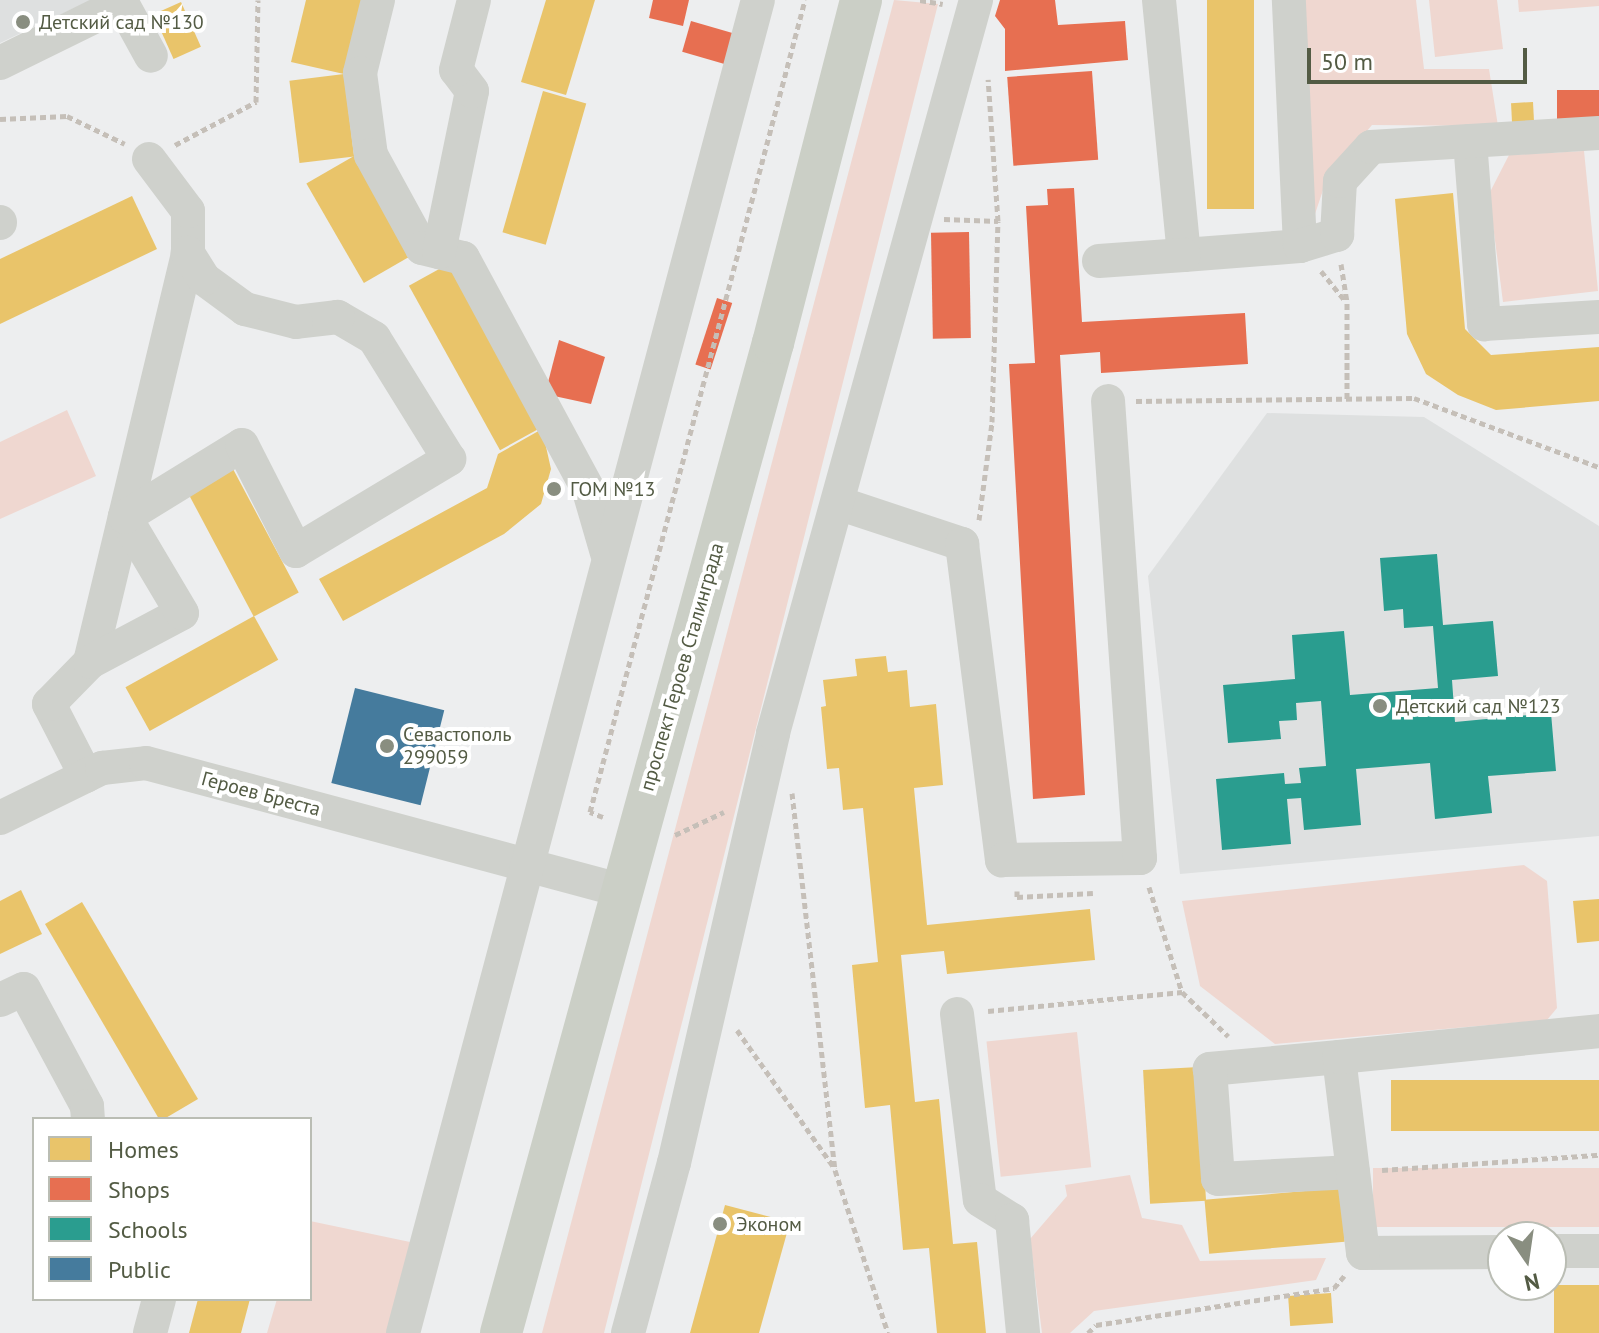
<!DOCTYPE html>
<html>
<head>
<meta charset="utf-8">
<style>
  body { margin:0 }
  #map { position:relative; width:1599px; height:1333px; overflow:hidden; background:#edeeef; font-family:"PT Sans",sans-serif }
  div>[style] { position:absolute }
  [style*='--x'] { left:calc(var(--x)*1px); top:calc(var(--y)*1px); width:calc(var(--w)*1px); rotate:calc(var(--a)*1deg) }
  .education>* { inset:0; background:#dee0e0 }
  .green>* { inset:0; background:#efd7d0; transform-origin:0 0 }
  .homes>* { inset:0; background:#e9c46a; transform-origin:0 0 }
  .shops>* { inset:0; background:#e76f51; transform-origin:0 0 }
  .schools>* { inset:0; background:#2a9d8f }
  .public>* { inset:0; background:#457b9d; transform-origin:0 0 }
  .path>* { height:5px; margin-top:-2.5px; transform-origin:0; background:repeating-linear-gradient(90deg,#c5bfb8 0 6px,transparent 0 10px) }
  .minor>* { height:34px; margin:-17px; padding:0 17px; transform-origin:17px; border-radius:17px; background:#cfd1cc }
  .major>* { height:42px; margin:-21px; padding:0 21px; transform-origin:21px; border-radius:21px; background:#cbcfc6 }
  .dots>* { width:22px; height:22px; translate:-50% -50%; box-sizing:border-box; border:4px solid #fff; border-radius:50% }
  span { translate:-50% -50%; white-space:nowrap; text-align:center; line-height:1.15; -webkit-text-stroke:8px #fff; paint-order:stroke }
  .poi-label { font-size:20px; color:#535b44 }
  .left { translate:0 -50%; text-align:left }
  .street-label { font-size:20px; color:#535b44 }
  .legend { position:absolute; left:32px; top:1117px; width:280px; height:184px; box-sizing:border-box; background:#fff; border:2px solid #babdb4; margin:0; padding:10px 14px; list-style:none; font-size:24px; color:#535b44 }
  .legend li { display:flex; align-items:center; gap:16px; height:40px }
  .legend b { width:40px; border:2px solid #babdb4 }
  .north { position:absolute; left:1487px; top:1221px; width:80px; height:80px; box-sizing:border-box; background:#fff; border:2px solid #babdb4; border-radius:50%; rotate:167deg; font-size:22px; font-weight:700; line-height:32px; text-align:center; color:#535b44 }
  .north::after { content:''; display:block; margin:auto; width:28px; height:36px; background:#898e80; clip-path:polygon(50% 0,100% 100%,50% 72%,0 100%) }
  .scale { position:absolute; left:1307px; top:48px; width:220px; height:36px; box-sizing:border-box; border:4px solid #535b44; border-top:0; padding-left:10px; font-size:24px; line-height:28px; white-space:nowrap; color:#535b44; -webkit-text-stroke:6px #fff; paint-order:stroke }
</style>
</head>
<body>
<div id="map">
  <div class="education">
    <div style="clip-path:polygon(0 0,91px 0,0 43px)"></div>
    <div style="clip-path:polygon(1267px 413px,1424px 417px,1599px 526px,1599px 836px,1180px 874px,1148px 576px)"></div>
  </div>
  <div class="green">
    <div style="clip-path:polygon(894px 0,938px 4px,604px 1333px,542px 1333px)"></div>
    <div style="clip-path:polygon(1305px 0,1416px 0,1424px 69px,1489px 69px,1498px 126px,1372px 125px,1327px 178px,1311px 226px)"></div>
    <div style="clip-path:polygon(1429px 0,1497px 0,1503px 49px,1435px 57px)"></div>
    <div style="clip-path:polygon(1518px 0,1599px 0,1599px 6px,1519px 12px)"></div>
    <div style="clip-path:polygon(1584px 151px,1598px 291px,1503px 302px,1489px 194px,1509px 155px)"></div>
    <div style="clip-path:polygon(67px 410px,96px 476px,0 519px,0 442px)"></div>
    <div style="clip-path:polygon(1524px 865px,1547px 881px,1557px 1008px,1547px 1020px,1275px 1044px,1200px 986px,1182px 901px)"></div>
    <div style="left:1077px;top:1032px;width:136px;height:91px;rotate:84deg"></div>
    <div style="left:1599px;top:1168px;width:59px;height:226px;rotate:90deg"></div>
    <div style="clip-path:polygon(1130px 1175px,1142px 1218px,1182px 1225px,1200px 1261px,1326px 1258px,1316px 1280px,1094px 1311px,1070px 1333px,1042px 1333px,1030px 1239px,1067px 1196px,1065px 1185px)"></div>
    <div style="clip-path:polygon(310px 1221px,410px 1242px,394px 1333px,267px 1333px,277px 1299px,310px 1299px)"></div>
  </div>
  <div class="homes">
    <div style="clip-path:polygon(306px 0,362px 0,344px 74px,291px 62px)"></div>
    <div style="clip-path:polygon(546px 0,595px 0,566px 95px,521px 82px)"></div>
    <div style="left:1207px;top:0;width:47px;height:209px"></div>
    <div style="left:181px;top:2px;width:49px;height:30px;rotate:66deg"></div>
    <div style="left:344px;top:74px;width:83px;height:55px;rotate:83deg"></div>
    <div style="left:543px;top:91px;width:45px;height:147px;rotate:16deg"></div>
    <div style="left:1533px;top:102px;width:19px;height:22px;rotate:87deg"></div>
    <div style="left:354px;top:156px;width:115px;height:55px;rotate:60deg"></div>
    <div style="clip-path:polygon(1453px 193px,1465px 329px,1491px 355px,1599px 347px,1599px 401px,1496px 410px,1458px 395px,1426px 374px,1407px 334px,1395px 199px)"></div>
    <div style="clip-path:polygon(132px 196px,157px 249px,0 324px,0 259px)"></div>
    <div style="left:450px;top:263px;width:188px;height:47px;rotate:61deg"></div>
    <div style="clip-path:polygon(542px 429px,551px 469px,541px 504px,504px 534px,343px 621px,319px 579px,487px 488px,498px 454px)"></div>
    <div style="left:233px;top:469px;width:140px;height:51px;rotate:62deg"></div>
    <div style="left:254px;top:616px;width:50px;height:147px;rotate:61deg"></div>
    <div style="clip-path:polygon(886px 656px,888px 672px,907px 670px,910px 707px,936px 704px,943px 785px,914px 788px,927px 925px,1090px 909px,1095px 960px,947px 974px,944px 951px,901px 955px,915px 1102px,939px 1099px,953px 1244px,977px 1242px,986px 1333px,937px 1333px,929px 1248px,903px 1250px,890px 1105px,865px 1108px,852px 965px,878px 962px,863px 808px,843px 810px,839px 768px,827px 769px,821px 707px,826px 706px,823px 680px,857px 676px,855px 659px)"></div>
    <div style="clip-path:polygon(21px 890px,42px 934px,0 954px,0 901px)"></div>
    <div style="clip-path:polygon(1599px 899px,1599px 941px,1577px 943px,1573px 901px)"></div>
    <div style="clip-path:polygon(82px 902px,198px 1099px,164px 1119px,159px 1119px,45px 924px)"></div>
    <div style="left:1199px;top:1067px;width:134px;height:56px;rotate:87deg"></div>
    <div style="left:1599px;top:1080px;width:51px;height:208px;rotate:90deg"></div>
    <div style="left:1340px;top:1188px;width:54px;height:136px;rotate:85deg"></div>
    <div style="clip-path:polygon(725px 1205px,790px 1222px,759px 1333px,690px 1333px)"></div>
    <div style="left:1599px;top:1285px;width:48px;height:45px;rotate:90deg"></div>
    <div style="left:1331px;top:1293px;width:30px;height:43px;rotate:86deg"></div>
    <div style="clip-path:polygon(198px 1299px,250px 1299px,241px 1333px,189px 1333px)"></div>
  </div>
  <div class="shops">
    <div style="clip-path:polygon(653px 0,689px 0,683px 26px,649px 18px)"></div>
    <div style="clip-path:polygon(1000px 0,1055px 0,1058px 25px,1125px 21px,1128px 60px,1005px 71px,1005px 29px,995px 16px)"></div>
    <div style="left:691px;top:21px;width:44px;height:32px;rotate:16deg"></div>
    <div style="left:1092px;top:71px;width:89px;height:85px;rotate:86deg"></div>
    <div style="left:1599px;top:90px;width:32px;height:42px;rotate:90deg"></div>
    <div style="clip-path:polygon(1074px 188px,1082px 322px,1245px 313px,1248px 364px,1101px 373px,1100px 352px,1060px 355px,1085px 795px,1033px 799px,1009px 364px,1035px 363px,1026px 206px,1048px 205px,1047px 189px)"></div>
    <div style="left:969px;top:232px;width:106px;height:38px;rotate:89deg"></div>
    <div style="left:717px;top:298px;width:16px;height:70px;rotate:18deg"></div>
    <div style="clip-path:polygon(559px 340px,605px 357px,591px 404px,545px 394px)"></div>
  </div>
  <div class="schools">
    <div style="clip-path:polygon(1437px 554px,1443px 625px,1493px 621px,1498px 676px,1452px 680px,1455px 722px,1551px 713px,1556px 771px,1488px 776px,1492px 813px,1435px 819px,1430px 763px,1356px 769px,1361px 825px,1304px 830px,1301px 798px,1287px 799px,1291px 844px,1222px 850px,1216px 779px,1284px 773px,1285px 784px,1301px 783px,1299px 768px,1326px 766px,1321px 701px,1296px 703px,1297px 720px,1279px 721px,1281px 739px,1228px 743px,1223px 685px,1295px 679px,1292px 635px,1344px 631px,1350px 695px,1438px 688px,1433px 626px,1404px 628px,1403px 609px,1384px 611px,1380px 558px)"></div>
  </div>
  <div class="public">
    <div style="left:355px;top:688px;width:92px;height:98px;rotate:14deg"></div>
  </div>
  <div class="path">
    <div style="--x:920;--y:0;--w:23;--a:10"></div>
    <div style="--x:0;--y:119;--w:67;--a:-2.6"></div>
    <div style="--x:67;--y:116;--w:64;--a:25.8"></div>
    <div style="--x:175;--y:145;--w:92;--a:-28"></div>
    <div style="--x:256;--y:102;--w:102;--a:-88.9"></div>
    <div style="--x:944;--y:219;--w:54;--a:2.1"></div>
    <div style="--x:1341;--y:264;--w:39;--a:81"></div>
    <div style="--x:1347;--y:303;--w:96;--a:90"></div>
    <div style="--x:1321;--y:271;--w:38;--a:51"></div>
    <div style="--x:1136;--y:401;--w:278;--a:-0.6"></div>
    <div style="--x:1414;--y:398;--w:197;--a:20.5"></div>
    <div style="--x:979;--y:520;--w:99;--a:-82.4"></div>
    <div style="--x:992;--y:422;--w:201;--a:-88.3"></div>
    <div style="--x:998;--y:221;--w:142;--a:-94"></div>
    <div style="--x:792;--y:793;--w:379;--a:83.5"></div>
    <div style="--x:835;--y:1170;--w:171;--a:72"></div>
    <div style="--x:603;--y:817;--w:14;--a:-159"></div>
    <div style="--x:590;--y:812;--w:840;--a:-75.17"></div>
    <div style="--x:675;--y:835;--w:54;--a:-25.1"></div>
    <div style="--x:1149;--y:887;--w:110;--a:72.6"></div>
    <div style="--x:1182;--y:992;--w:64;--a:43.7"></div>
    <div style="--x:1017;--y:891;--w:6;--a:90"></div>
    <div style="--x:1017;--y:897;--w:76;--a:-3"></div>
    <div style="--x:988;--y:1011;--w:195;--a:-5.6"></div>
    <div style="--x:737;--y:1030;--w:170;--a:54.8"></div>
    <div style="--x:1382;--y:1170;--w:218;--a:-4"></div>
    <div style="--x:1088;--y:1333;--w:11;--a:-45"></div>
    <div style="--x:1096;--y:1325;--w:241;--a:-8.8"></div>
    <div style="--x:1334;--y:1288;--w:16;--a:-50"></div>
  </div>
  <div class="minor">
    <div style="--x:378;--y:0;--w:75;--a:103.9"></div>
    <div style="--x:360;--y:73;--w:83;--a:82.4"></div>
    <div style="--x:371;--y:155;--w:106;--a:61.3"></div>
    <div style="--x:422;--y:248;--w:42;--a:13.7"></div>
    <div style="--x:463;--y:258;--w:265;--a:61.6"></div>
    <div style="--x:589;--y:491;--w:65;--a:73.8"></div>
    <div style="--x:1159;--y:0;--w:256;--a:84.4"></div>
    <div style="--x:1184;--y:255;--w:116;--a:-4.4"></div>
    <div style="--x:1300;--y:246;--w:246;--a:-92.6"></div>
    <div style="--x:0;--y:63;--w:136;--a:-26.2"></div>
    <div style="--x:122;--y:3;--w:60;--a:61.3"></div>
    <div style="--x:1470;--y:141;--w:184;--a:85.6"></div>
    <div style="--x:1484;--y:324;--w:115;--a:-3.5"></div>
    <div style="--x:0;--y:222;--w:1;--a:90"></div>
    <div style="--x:1300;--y:246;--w:39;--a:-17"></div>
    <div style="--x:1337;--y:235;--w:54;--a:-86.8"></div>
    <div style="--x:1340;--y:181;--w:46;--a:-47.6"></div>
    <div style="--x:1371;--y:147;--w:228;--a:-3.5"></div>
    <div style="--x:439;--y:252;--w:164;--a:-78.4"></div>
    <div style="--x:472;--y:91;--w:26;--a:-127"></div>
    <div style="--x:456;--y:70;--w:72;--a:-75.6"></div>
    <div style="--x:1099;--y:261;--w:85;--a:-4"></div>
    <div style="--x:838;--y:503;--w:131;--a:18.3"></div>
    <div style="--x:962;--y:544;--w:319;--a:82.8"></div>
    <div style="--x:1002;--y:860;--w:138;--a:-0.8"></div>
    <div style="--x:1140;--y:858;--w:458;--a:-94"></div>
    <div style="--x:90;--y:662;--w:421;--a:-76.5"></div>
    <div style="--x:188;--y:253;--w:42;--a:-90"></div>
    <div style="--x:188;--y:211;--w:65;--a:-126.9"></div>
    <div style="--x:86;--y:776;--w:81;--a:-117.2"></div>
    <div style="--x:49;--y:704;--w:59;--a:-45.7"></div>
    <div style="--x:90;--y:662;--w:104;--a:-28"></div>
    <div style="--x:182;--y:613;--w:112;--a:-120.7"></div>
    <div style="--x:125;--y:517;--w:137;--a:-31.6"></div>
    <div style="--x:242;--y:445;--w:119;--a:63"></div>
    <div style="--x:296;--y:551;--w:179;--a:-31"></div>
    <div style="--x:449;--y:459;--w:142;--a:-121.8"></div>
    <div style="--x:374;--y:338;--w:42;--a:-149.7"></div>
    <div style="--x:338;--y:317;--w:42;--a:173.2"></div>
    <div style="--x:296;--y:322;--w:53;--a:-165.7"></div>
    <div style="--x:245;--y:309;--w:51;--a:-143.8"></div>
    <div style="--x:204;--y:279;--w:31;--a:-122"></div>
    <div style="--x:0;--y:818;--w:114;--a:-26.1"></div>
    <div style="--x:102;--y:768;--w:44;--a:-6.5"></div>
    <div style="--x:146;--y:763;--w:490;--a:15"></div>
    <div style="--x:0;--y:1000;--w:26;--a:-25"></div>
    <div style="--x:24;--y:989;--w:133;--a:61.7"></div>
    <div style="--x:87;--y:1106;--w:13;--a:86"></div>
    <div style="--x:957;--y:1014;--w:187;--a:83"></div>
    <div style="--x:980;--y:1200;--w:38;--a:32"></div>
    <div style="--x:1012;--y:1220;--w:114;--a:84.4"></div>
    <div style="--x:1339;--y:1057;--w:130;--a:174.7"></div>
    <div style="--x:1210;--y:1069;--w:110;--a:85.8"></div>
    <div style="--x:1218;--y:1179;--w:135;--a:-3"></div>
    <div style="--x:1551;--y:1251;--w:48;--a:0"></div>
    <div style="--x:1503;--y:1252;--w:140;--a:179.6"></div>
    <div style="--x:1363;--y:1253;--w:197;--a:-97"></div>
    <div style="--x:1339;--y:1057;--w:261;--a:-5.7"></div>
    <div style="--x:150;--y:1333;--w:35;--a:-75"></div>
    <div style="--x:403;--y:1333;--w:1379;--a:-75.09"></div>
    <div style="--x:628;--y:1333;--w:176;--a:-74.9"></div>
    <div style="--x:674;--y:1163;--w:441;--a:-77"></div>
    <div style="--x:773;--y:733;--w:761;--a:-74.52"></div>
  </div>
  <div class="major">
    <div style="--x:501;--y:1333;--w:1027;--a:-74.64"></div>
    <div style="--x:773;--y:343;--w:354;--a:-75.6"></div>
  </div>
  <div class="dots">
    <div style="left:23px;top:22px;background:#898e80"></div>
    <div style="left:554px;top:489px;background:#898e80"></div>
    <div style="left:1380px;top:706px;background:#898e80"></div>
    <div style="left:387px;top:746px;background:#898e80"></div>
    <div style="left:720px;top:1224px;background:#898e80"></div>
  </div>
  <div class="poi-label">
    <span class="left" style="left:39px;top:22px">Детский сад №130</span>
    <span class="left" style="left:570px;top:489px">ГОМ №13</span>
    <span class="left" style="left:1396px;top:706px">Детский сад №123</span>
    <span class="left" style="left:403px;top:746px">Севастополь<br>299059</span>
    <span class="left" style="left:736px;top:1224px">Эконом</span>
  </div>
  <div class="street-label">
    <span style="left:682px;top:667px;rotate:-74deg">проспект Героев Сталинграда</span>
    <span style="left:261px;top:794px;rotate:15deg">Героев Бреста</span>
  </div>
  <ul class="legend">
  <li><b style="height:22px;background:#e9c46a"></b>Homes</li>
  <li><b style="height:22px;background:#e76f51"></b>Shops</li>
  <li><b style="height:22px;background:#2a9d8f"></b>Schools</li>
  <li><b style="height:22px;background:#457b9d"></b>Public</li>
  </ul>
  <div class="north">N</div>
  <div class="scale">50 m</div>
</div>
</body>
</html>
